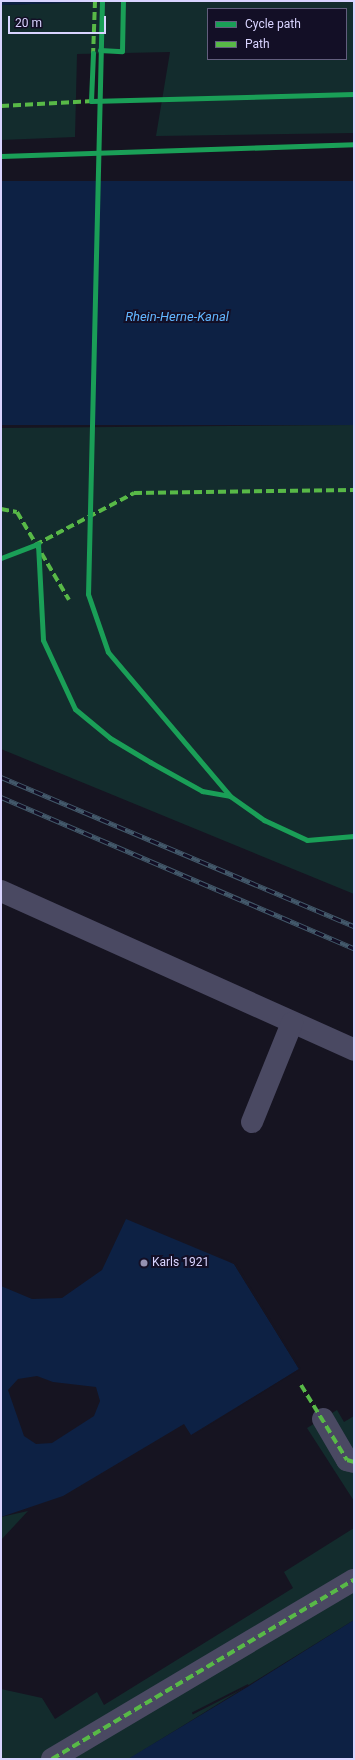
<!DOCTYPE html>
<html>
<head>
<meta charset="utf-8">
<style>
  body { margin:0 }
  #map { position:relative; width:355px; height:1760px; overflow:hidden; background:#161421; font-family:Roboto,sans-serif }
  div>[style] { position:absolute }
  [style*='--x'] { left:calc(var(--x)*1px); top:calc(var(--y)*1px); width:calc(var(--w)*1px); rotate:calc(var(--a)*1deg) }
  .green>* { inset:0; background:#132c2d }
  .water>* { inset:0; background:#0d2144; transform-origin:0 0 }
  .pier>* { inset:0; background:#161421; transform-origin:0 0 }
  .minor>* { height:22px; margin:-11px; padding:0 11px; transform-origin:11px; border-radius:11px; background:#4a4962 }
  .rail>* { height:4.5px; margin-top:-2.25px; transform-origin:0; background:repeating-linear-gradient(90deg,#130f26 0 9px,#43596b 0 18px); box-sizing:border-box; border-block:1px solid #43596b }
  .quiet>* { height:4px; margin-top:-2px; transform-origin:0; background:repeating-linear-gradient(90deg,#58b947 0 8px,transparent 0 12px) }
  .cycleway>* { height:5px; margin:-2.5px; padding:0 2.5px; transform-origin:2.5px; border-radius:2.5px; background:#1a9f57 }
  .dots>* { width:11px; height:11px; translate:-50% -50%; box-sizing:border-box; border:2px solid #130f26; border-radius:50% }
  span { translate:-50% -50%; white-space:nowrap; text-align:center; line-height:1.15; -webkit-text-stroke:4px #130f26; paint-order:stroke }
  .poi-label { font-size:12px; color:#d9d4ff }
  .left { translate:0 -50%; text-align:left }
  .water-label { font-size:13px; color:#62b6ff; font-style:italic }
  .frame { position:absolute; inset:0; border:2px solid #d9d4ff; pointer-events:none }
  .legend { position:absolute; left:207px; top:8px; width:140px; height:52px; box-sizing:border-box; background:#130f26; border:1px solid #625e7d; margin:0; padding:5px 7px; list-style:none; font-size:12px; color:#d9d4ff }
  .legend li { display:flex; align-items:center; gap:8px; height:20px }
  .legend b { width:20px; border:1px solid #625e7d }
  .scale { position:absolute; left:8px; top:16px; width:98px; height:18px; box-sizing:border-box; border:2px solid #d9d4ff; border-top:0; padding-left:5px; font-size:12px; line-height:14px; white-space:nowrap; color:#d9d4ff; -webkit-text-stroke:3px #130f26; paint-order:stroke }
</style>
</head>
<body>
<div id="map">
  <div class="green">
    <div style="clip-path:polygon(evenodd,122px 1px,354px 1px,354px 133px,156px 136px,170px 52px,77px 54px,75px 137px,1px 140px,1px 5px,122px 1px,208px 9px,346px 9px,346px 59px,208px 59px,208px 9px)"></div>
    <div style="clip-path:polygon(354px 425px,354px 894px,1px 749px,1px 428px)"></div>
    <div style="clip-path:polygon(337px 1410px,344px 1422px,354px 1416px,354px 1501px,307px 1428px)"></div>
    <div style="clip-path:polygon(28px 1511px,1px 1540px,1px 1517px)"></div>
    <div style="clip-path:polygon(354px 1528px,354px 1620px,129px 1759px,1px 1759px,1px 1689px,42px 1698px,55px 1719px,97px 1692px,104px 1705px,293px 1588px,284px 1572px)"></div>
  </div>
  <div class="water">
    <div style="clip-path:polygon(1px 1px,122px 1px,1px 5px)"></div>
    <div style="left:354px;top:181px;width:244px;height:353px;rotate:90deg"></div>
    <div style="clip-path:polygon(evenodd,126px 1219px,234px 1264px,299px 1369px,191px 1435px,184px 1424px,63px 1496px,1px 1517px,1px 1286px,32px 1299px,62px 1298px,102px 1270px,126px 1219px,37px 1376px,53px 1382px,96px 1387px,100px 1401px,94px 1416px,52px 1443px,36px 1444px,24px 1436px,8px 1390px,18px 1379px,37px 1376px)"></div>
    <div style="clip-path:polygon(354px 1620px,354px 1759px,128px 1759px,249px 1686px)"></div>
  </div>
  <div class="pier">
    <div style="clip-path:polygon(218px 1255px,236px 1263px,301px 1369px,194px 1435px,299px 1369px,234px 1264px)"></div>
    <div style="left:248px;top:1684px;width:2px;height:63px;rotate:63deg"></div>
  </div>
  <div class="minor">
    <div style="--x:1;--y:891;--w:387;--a:24.2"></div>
    <div style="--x:252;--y:1122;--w:107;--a:-68"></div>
    <div style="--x:323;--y:1419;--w:48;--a:59.7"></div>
    <div style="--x:347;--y:1460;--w:7;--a:16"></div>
    <div style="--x:52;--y:1759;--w:351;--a:-30.7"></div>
  </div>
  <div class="rail">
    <div style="--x:1;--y:777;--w:383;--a:22.9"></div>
    <div style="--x:1;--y:797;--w:384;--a:23.2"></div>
  </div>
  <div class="quiet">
    <div style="--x:93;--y:56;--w:55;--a:-87.9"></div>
    <div style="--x:1;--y:106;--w:93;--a:-3.1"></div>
    <div style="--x:1;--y:509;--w:16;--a:11"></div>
    <div style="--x:17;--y:512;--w:102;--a:59.4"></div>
    <div style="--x:35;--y:545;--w:112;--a:-27.7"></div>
    <div style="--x:134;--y:493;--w:220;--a:-0.8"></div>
    <div style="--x:301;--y:1385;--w:88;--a:58.5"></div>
    <div style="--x:347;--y:1460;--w:7;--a:16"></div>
    <div style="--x:52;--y:1759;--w:351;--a:-30.7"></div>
  </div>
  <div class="cycleway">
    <div style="--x:102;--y:1;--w:593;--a:91.35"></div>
    <div style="--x:88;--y:594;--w:61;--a:71"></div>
    <div style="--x:108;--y:652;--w:189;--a:49.7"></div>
    <div style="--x:230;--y:796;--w:42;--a:35.2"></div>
    <div style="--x:264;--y:820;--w:47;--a:24.9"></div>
    <div style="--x:307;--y:840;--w:47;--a:-4.9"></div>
    <div style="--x:100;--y:50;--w:22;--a:3"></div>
    <div style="--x:122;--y:51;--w:50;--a:-88.9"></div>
    <div style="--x:93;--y:53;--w:48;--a:92.4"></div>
    <div style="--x:91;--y:101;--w:263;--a:-1.5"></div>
    <div style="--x:1;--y:156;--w:353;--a:-1.9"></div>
    <div style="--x:1;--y:558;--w:40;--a:-21"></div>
    <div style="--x:38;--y:544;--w:96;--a:87"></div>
    <div style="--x:43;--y:640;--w:76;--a:65.1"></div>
    <div style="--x:75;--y:709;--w:45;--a:39.6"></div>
    <div style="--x:110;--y:738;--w:47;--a:31"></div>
    <div style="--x:150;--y:762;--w:60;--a:29.1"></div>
    <div style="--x:202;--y:791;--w:28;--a:10"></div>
  </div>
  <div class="dots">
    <div style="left:144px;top:1263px;background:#9591b1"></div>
  </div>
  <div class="poi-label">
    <span class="left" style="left:152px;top:1263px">Karls 1921</span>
  </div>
  <div class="water-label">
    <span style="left:177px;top:317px">Rhein-Herne-Kanal</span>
  </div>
  <div class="frame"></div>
  <ul class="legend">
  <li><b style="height:5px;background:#1a9f57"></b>Cycle path</li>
  <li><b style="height:5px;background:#58b947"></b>Path</li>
  </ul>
  <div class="scale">20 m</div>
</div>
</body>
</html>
